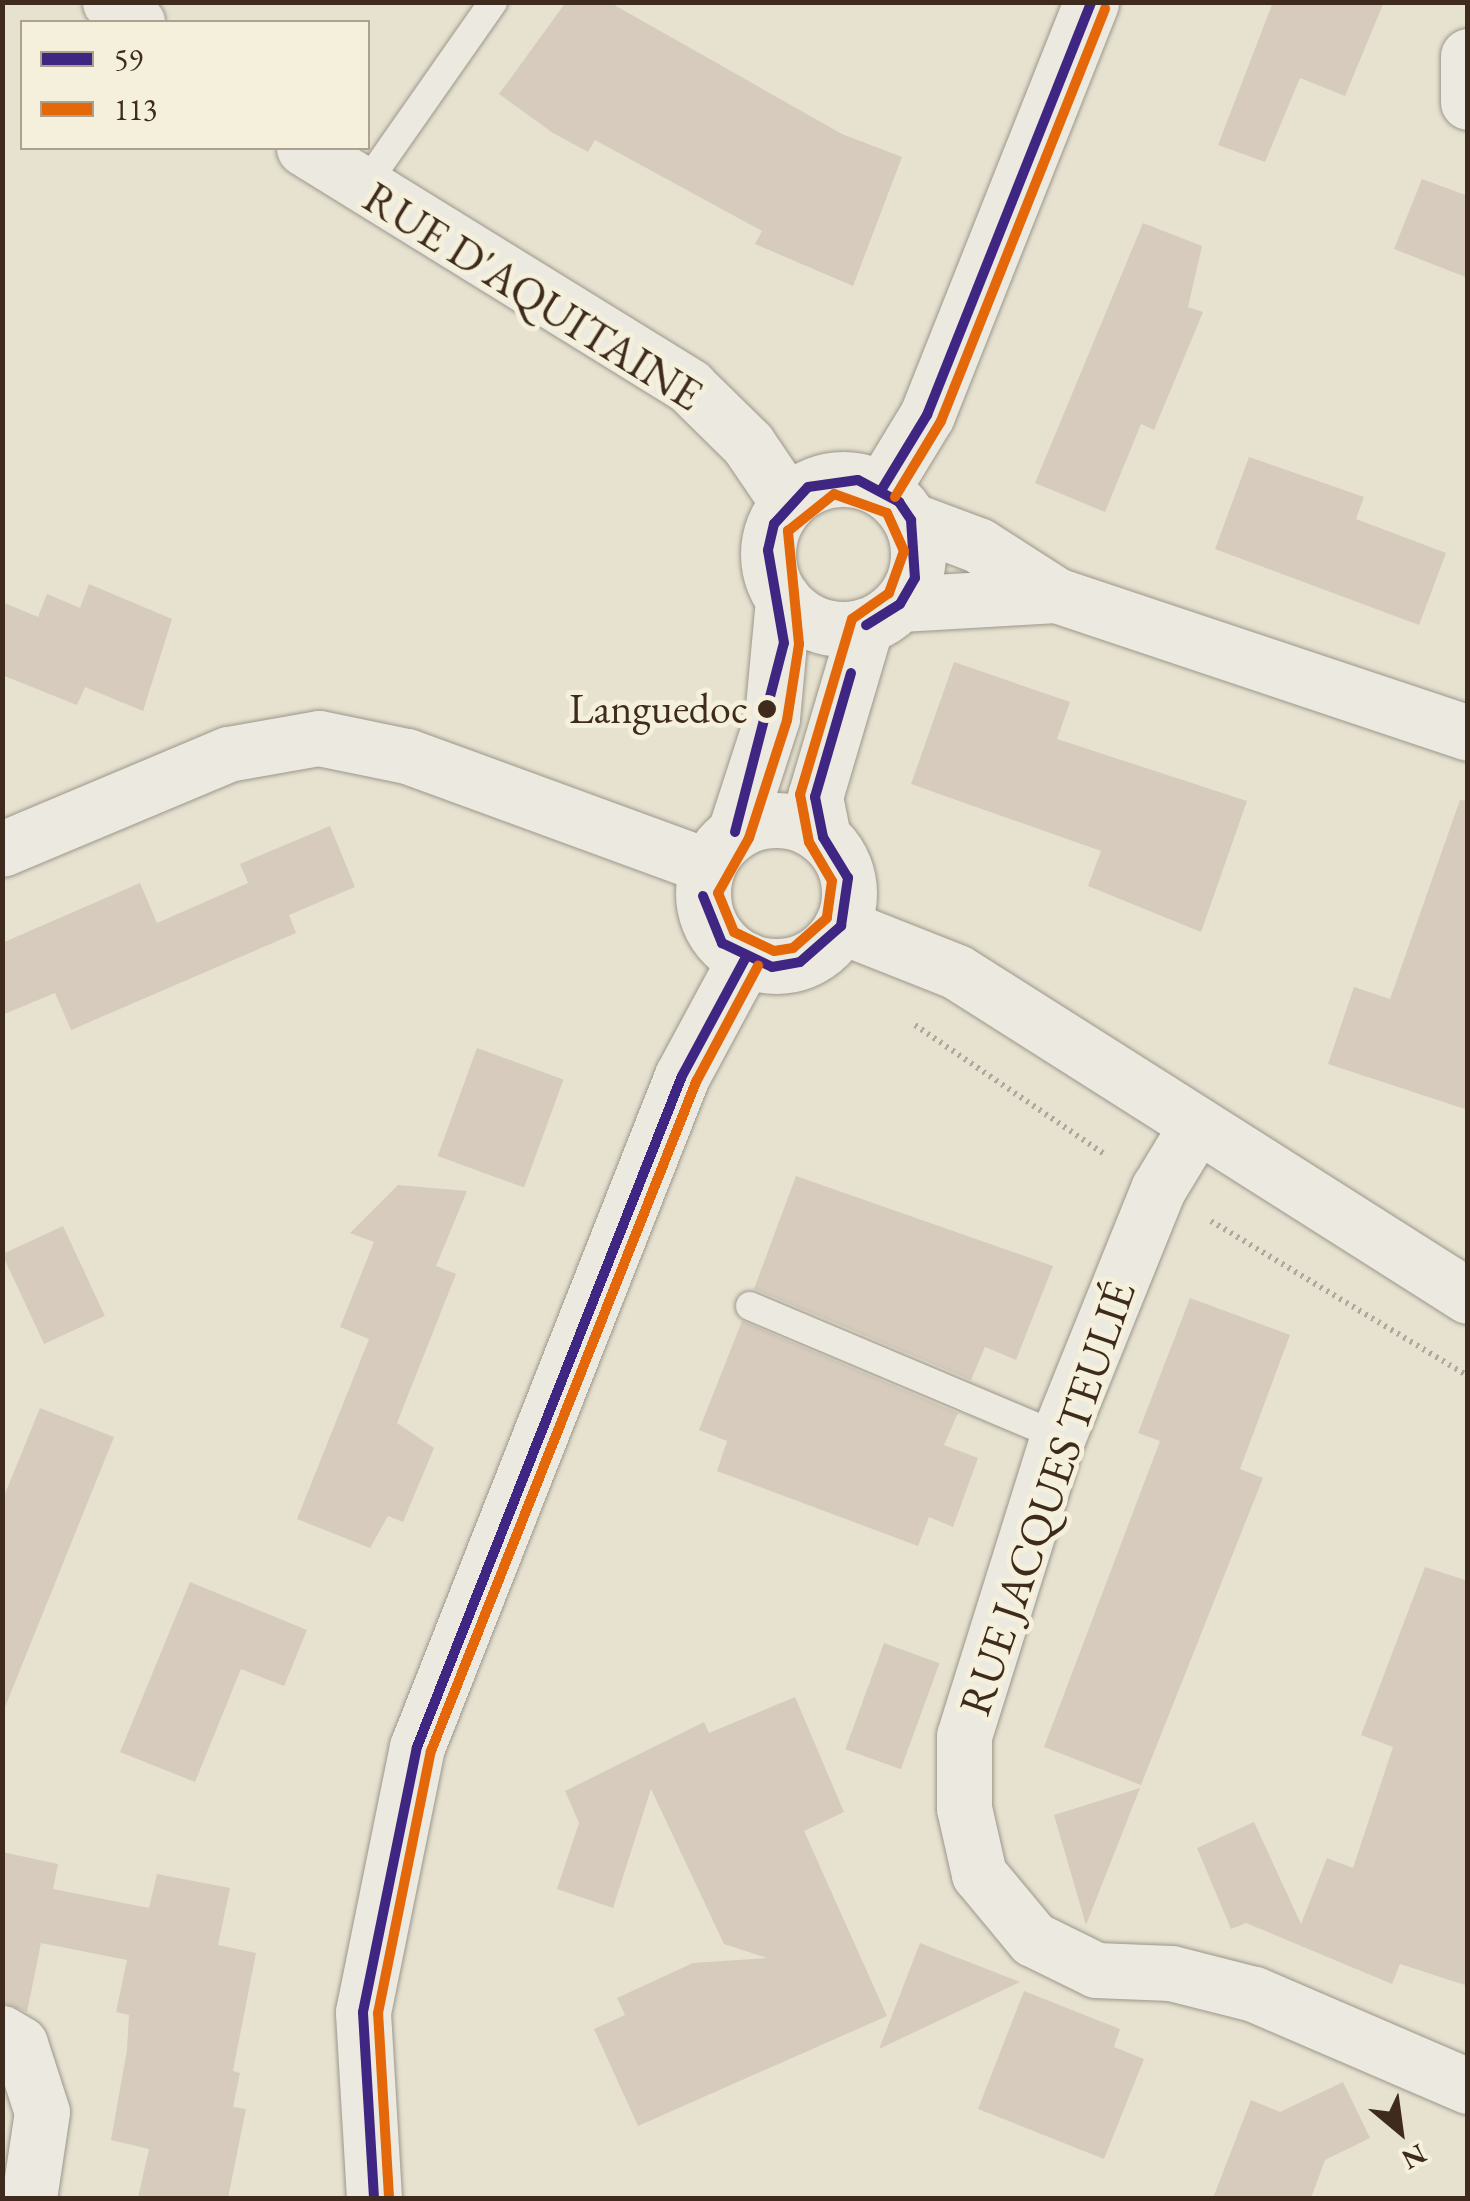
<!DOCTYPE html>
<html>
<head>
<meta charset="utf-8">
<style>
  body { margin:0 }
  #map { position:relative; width:1470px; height:2201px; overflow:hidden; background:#e7e2d0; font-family:"EB Garamond",serif }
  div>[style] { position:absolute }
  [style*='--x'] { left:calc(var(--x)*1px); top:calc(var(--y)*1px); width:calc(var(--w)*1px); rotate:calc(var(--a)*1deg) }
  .building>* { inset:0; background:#d6cbbc; transform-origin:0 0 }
  .path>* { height:6px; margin-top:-3px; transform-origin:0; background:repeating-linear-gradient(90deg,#ada9a0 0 2.5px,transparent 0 7.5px) }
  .roads { filter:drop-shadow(0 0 2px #9c978b) drop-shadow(0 0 2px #9c978b) }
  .service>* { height:28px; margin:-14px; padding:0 14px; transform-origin:14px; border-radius:14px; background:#eceae0 }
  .minor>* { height:55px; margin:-27.5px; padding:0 27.5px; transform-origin:27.5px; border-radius:27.5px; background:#eceae0 }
  .secondary>* { height:55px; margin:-27.5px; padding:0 27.5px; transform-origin:27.5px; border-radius:27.5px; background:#eceae0 }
  .secondary>.ring { margin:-27.5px; padding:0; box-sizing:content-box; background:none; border:55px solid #eceae0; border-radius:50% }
  .bus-1>* { height:10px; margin:-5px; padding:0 5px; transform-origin:5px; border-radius:5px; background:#3f2682 }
  .bus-2>* { height:10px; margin:-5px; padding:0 5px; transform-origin:5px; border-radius:5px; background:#e46809 }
  .dots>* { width:28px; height:28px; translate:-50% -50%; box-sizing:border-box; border:5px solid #f5f0db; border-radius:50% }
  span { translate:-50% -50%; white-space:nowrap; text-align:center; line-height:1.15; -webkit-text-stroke:10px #f5f0db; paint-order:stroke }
  .bus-label { font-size:42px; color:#3e2b1d }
  .right { translate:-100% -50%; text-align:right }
  .street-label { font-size:45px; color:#3e2b1d }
  .frame { position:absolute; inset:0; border:5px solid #3e2b1d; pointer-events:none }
  .legend { position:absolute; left:20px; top:20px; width:350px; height:130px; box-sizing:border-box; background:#f5f0db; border:2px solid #aca18f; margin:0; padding:12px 18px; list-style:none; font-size:30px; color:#3e2b1d }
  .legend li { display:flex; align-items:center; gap:20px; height:50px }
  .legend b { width:50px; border:2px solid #aca18f }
  .north { position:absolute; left:1350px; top:2081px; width:100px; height:100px; -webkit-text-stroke:8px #f5f0db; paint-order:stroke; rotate:151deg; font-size:28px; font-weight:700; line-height:40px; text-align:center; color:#3e2b1d }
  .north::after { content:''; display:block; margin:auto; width:35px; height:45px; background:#3e2b1d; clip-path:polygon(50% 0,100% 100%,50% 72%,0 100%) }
</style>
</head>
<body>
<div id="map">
  <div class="building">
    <div style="clip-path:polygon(566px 2px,609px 2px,842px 134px,902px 157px,853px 286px,755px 244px,762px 231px,595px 140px,588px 152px,553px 133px,499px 94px)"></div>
    <div style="clip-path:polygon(1273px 2px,1384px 2px,1345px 96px,1300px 78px,1265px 162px,1218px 145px)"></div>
    <div style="clip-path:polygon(1422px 179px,1468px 196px,1468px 278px,1394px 249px)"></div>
    <div style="clip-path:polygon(1143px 223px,1202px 246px,1188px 307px,1203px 312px,1154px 430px,1141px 424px,1105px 512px,1035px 483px)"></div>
    <div style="clip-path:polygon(1249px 457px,1364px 497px,1356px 519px,1446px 553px,1419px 625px,1215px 549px)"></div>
    <div style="clip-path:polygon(89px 584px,172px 619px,143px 711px,85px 687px,77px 705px,2px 675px,2px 602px,38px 617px,47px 594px,80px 608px)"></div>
    <div style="clip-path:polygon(954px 662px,1070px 702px,1057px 739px,1247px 801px,1201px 932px,1088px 886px,1101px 851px,911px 784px)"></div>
    <div style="clip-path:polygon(1460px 800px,1468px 801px,1468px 1110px,1328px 1064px,1354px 987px,1390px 999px)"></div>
    <div style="clip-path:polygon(330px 826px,355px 887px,289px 915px,296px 933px,71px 1030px,55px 993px,2px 1015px,2px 943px,140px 883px,157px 923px,248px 883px,240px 864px)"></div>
    <div style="left:477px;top:1048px;width:92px;height:115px;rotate:20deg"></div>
    <div style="clip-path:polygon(796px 1176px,1053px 1266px,1016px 1360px,985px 1347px,971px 1380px,754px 1289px)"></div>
    <div style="clip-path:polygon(398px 1185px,467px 1191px,436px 1266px,456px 1274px,397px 1423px,434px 1448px,403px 1522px,388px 1516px,370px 1548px,297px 1519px,369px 1339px,340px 1327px,374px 1242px,350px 1233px)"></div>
    <div style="left:63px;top:1226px;width:99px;height:67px;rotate:65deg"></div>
    <div style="clip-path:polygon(1190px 1298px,1290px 1335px,1240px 1469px,1263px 1478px,1141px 1785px,1044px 1747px,1160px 1441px,1138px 1433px)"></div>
    <div style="clip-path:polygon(742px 1321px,958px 1413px,944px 1445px,978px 1458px,953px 1527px,929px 1517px,918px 1546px,717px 1471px,727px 1441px,699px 1430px)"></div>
    <div style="clip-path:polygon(40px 1408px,114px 1437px,5px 1707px,2px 1501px)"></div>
    <div style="clip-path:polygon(1425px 1567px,1468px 1581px,1468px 1986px,1400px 1964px,1392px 1984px,1246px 1923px,1231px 1929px,1197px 1848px,1254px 1822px,1301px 1924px,1327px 1858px,1353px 1868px,1393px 1747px,1361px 1735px)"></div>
    <div style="clip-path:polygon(190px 1582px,307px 1630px,284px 1686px,241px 1669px,195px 1782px,120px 1752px)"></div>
    <div style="left:884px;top:1643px;width:59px;height:113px;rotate:20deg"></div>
    <div style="clip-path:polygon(795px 1697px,844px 1812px,804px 1831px,887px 2016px,638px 2126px,594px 2029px,625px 2015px,617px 1998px,693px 1963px,767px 1958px,724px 1944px,651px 1789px,613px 1908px,557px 1889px,579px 1823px,565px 1791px,704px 1722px,709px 1733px)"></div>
    <div style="clip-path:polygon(1140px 1788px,1086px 1925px,1054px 1815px)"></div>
    <div style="clip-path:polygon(2px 1852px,58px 1864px,53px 1889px,149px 1908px,157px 1874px,230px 1888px,218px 1945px,256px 1953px,233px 2071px,240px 2073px,233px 2107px,246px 2109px,228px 2198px,138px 2198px,149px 2149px,111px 2140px,127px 2050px,129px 2015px,116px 2012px,127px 1960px,41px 1943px,27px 2012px,2px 2002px)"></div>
    <div style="clip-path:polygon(920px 1943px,1020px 1982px,879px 2049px)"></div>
    <div style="clip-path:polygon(1024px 1991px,1120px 2029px,1114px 2047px,1144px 2059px,1104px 2159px,978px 2109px)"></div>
    <div style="clip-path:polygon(1343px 2082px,1370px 2138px,1325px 2160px,1311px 2198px,1213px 2198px,1251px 2100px,1280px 2112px)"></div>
  </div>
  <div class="path">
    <div style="--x:915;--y:1025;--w:232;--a:34.3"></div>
    <div style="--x:1211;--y:1221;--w:300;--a:31.1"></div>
  </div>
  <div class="roads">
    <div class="service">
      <div style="--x:363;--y:188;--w:227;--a:-55"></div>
      <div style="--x:750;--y:1306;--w:334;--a:22.9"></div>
    </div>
    <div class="minor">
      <div style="--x:110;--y:2;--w:34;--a:37"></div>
      <div style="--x:1468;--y:56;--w:46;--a:90"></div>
      <div style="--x:304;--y:148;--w:453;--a:31.7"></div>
      <div style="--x:689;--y:386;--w:83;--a:44.5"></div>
      <div style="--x:748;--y:444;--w:71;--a:55.9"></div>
      <div style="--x:911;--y:520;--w:72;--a:20.5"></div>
      <div style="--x:978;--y:545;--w:93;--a:32.7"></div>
      <div style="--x:900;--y:604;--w:156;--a:-3.3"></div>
      <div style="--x:1056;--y:595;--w:434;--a:18.5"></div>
      <div style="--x:2;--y:849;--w:245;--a:-22.8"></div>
      <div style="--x:228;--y:754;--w:92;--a:-10"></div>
      <div style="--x:319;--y:738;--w:90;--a:11.6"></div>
      <div style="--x:407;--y:756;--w:320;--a:20.1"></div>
      <div style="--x:841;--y:926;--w:125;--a:21.6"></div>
      <div style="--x:957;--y:972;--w:605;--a:32.38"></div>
      <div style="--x:1195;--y:1128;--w:71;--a:121.2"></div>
      <div style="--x:1158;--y:1189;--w:266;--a:112"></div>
      <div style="--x:1058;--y:1436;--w:314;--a:107.4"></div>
      <div style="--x:964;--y:1736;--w:72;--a:90"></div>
      <div style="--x:964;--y:1808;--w:68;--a:77.2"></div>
      <div style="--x:979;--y:1874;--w:85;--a:50.3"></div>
      <div style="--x:1033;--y:1939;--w:70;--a:26.2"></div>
      <div style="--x:1096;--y:1970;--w:75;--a:2.3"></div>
      <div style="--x:1171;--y:1973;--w:86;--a:14.2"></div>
      <div style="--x:1254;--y:1994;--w:233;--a:23.3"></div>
      <div style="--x:2;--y:2033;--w:21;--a:31"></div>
      <div style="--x:20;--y:2044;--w:71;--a:72.1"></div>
      <div style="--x:42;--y:2112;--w:87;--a:98.6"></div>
    </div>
    <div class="secondary">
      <div class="ring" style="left:768px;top:479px;width:95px;height:95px"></div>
      <div style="--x:882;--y:489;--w:87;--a:-58.7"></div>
      <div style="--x:927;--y:415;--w:444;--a:-68.3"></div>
      <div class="ring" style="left:703px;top:820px;width:91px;height:91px"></div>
      <div style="--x:735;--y:832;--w:120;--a:-72"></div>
      <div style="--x:772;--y:718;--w:120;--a:-84.7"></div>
      <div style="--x:823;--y:837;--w:41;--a:-101.3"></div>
      <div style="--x:815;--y:797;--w:179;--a:-73.5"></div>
      <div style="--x:374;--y:2198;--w:186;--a:-93.4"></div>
      <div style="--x:363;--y:2012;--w:270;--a:-78.5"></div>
      <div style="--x:417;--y:1747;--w:721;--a:-68.45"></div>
      <div style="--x:682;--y:1076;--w:133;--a:-61.7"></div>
    </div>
  </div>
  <div class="bus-1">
    <div style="--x:882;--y:489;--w:87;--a:-58.7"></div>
    <div style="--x:927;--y:415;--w:444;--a:-68.3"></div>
    <div style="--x:735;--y:832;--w:195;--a:-75.5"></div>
    <div style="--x:784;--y:643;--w:94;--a:-99.8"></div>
    <div style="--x:768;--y:550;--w:27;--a:-77"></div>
    <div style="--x:774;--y:524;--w:50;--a:-47.4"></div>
    <div style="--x:808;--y:487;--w:50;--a:-8"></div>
    <div style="--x:858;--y:480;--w:47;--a:28.2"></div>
    <div style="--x:899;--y:502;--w:22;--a:56"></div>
    <div style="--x:911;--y:520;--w:58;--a:86.1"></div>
    <div style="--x:915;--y:578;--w:30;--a:120"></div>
    <div style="--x:900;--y:604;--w:40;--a:148"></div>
    <div style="--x:703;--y:896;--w:51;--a:68"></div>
    <div style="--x:722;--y:943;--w:55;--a:25.6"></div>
    <div style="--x:772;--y:967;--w:28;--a:-10"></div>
    <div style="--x:800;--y:962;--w:55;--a:-41.3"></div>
    <div style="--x:841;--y:926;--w:49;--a:-81.7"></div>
    <div style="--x:848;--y:878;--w:48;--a:-121.4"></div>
    <div style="--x:823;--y:837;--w:41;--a:-101.3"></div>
    <div style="--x:815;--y:797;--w:129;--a:-73.8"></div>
    <div style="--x:374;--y:2198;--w:186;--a:-93.4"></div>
    <div style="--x:363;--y:2012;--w:270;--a:-78.5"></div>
    <div style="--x:417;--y:1747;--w:721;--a:-68.45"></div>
    <div style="--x:682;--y:1076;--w:133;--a:-61.7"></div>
  </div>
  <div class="bus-2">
    <div style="--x:834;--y:494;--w:56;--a:19.7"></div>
    <div style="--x:887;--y:513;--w:42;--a:65.9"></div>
    <div style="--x:904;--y:551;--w:45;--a:109.7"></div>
    <div style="--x:889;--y:593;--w:45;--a:144.9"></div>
    <div style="--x:852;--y:619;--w:183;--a:106.5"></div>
    <div style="--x:800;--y:794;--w:49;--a:79.4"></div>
    <div style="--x:809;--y:842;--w:45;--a:59.5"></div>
    <div style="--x:832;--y:881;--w:37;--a:98"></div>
    <div style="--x:827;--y:918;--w:45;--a:138.6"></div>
    <div style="--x:793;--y:948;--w:19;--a:171"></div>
    <div style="--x:774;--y:951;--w:44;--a:-154.6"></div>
    <div style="--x:734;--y:932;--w:42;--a:-112.3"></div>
    <div style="--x:718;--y:893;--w:63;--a:-60.6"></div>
    <div style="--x:749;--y:838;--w:124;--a:-72.1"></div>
    <div style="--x:787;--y:720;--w:77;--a:-81"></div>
    <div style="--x:799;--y:644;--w:114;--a:-95.6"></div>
    <div style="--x:788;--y:531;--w:59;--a:-38.8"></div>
    <div style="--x:895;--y:497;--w:89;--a:-58.8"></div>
    <div style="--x:941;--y:421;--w:444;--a:-68.3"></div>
    <div style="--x:389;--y:2197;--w:184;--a:-93.4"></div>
    <div style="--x:378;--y:2013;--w:267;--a:-78.6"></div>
    <div style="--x:431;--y:1751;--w:720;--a:-68.39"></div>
    <div style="--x:696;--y:1082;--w:132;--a:-61.9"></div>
  </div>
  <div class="dots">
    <div style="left:767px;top:709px;background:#3e2b1d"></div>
  </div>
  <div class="bus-label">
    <span class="right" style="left:748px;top:709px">Languedoc</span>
  </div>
  <div class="street-label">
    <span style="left:533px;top:296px;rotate:32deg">RUE D'AQUITAINE</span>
    <span style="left:1047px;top:1498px;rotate:-71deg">RUE JACQUES TEULIÉ</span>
  </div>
  <div class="frame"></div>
  <ul class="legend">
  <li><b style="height:12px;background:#3f2682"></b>59</li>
  <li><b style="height:12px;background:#e46809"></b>113</li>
  </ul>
  <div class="north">N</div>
</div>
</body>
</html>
